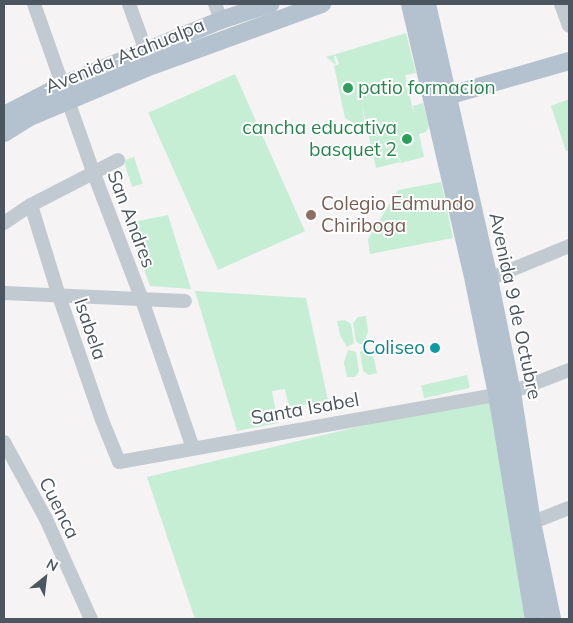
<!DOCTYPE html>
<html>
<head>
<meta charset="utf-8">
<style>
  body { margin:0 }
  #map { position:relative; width:573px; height:623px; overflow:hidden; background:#f5f3f3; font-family:Mulish,sans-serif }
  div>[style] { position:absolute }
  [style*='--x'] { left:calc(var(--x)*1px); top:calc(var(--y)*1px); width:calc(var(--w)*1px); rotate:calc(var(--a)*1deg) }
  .green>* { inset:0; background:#c5eed4; transform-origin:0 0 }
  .minor>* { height:14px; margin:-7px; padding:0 7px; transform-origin:7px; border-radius:7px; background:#c2cad1 }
  .major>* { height:18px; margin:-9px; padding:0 9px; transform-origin:9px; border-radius:9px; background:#b4c2cf }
  .dots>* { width:14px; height:14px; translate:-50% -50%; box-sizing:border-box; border:2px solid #fff; border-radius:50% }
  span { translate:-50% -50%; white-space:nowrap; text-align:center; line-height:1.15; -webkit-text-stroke:4px #fff; paint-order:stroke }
  .street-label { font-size:19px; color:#4b5660 }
  .leisure-label { font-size:19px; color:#27864d }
  .left { translate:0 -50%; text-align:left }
  .right { translate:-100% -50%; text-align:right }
  .education-label { font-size:19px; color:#785e54 }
  .culture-label { font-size:19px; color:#0d838f }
  .frame { position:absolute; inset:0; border:5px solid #4b5660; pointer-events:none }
  .north { position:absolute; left:20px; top:553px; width:50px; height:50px; -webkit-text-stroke:4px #fff; paint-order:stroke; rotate:29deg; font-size:14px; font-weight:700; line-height:20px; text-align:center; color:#4b5660 }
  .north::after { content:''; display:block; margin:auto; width:18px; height:22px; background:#4b5660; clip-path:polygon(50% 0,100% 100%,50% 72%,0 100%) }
</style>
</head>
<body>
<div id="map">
  <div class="green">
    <div style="clip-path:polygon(406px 33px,416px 73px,405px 75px,414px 115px,413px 106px,423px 103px,429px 126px,426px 132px,419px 134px,424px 157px,401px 163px,398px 153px,400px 162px,376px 168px,362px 105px,365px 125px,355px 128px,352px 122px,345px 118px,334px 66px,339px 64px,336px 56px,334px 56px,336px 65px,326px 57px)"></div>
    <div style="left:235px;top:74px;width:172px;height:95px;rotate:66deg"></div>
    <div style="clip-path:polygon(569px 99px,569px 150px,566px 151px,551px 106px)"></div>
    <div style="left:134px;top:157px;width:28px;height:11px;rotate:72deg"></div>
    <div style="clip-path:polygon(441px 182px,453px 238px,370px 254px,368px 239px,398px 190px)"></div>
    <div style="clip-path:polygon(168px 215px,191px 289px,150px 286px,128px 223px)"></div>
    <div style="clip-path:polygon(195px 291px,306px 298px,328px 400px,289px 408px,285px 389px,272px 391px,278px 423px,237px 431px)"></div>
    <div style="clip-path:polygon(366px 316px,368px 331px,364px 344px,360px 344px,356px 342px,353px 323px,358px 317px)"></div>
    <div style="clip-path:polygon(345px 320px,351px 324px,354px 343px,347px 347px,340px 335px,337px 321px)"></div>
    <div style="clip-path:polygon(367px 348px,374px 359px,377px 373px,369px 375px,363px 371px,360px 352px)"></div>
    <div style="clip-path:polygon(348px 350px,356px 352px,359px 371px,355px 377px,347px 377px,344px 363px)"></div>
    <div style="left:467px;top:375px;width:13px;height:47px;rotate:77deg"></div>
    <div style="clip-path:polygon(492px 395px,528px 619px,195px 619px,147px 477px)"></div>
  </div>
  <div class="minor">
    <div style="--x:34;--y:4;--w:180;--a:70.6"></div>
    <div style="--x:94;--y:174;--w:135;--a:69.1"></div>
    <div style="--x:142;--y:300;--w:157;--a:71"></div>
    <div style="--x:129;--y:4;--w:50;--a:70.1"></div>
    <div style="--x:215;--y:4;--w:17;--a:69"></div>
    <div style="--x:561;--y:4;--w:23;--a:70"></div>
    <div style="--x:31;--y:205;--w:95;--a:72.9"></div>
    <div style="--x:59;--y:296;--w:131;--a:70.9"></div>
    <div style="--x:102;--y:420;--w:45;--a:68"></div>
    <div style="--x:119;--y:462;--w:399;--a:-10.1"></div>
    <div style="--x:512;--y:392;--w:61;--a:-21.1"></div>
    <div style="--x:4;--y:223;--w:32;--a:-34"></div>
    <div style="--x:31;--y:205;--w:98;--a:-27.3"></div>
    <div style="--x:489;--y:279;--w:87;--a:-22.4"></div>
    <div style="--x:4;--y:293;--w:181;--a:2.5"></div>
    <div style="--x:4;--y:442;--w:88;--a:61.4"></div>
    <div style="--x:46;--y:519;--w:110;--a:65.8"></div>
    <div style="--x:523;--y:526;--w:49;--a:-21.4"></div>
  </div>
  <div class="major">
    <div style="--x:410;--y:4;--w:285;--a:77"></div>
    <div style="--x:474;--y:282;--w:114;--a:78.4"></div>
    <div style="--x:497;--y:394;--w:228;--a:80.7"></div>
    <div style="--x:427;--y:4;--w:282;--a:77.3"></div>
    <div style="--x:489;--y:279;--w:115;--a:78.5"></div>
    <div style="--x:512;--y:392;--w:132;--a:81.3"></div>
    <div style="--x:532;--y:522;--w:99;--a:78.3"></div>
    <div style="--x:447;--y:96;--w:127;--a:-16"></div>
    <div style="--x:4;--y:115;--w:65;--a:-27.3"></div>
    <div style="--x:62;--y:85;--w:172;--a:-22.2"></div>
    <div style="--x:221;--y:20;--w:52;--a:-18.1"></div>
    <div style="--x:4;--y:133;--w:31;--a:-32"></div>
    <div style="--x:30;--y:117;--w:134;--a:-22.8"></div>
    <div style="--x:154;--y:65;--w:179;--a:-20"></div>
  </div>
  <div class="dots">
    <div style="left:348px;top:88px;background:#2e9e5b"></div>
    <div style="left:407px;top:139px;background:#2e9e5b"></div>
    <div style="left:311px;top:215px;background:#8d6e63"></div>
    <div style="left:435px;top:348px;background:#0f9aa8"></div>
  </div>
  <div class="street-label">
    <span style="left:125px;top:56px;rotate:-22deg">Avenida Atahualpa</span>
    <span style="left:131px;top:219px;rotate:69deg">San Andres</span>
    <span style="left:515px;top:306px;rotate:78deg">Avenida 9 de Octubre</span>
    <span style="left:90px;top:329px;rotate:71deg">Isabela</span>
    <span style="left:305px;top:409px;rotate:-10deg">Santa Isabel</span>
    <span style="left:59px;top:508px;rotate:63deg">Cuenca</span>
  </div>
  <div class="leisure-label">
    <span class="left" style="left:358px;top:88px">patio formacion</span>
    <span class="right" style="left:397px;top:139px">cancha educativa<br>basquet 2</span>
  </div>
  <div class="education-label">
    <span class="left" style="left:321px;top:215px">Colegio Edmundo<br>Chiriboga</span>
  </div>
  <div class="culture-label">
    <span class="right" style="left:425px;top:348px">Coliseo</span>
  </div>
  <div class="frame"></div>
  <div class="north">N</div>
</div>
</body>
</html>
